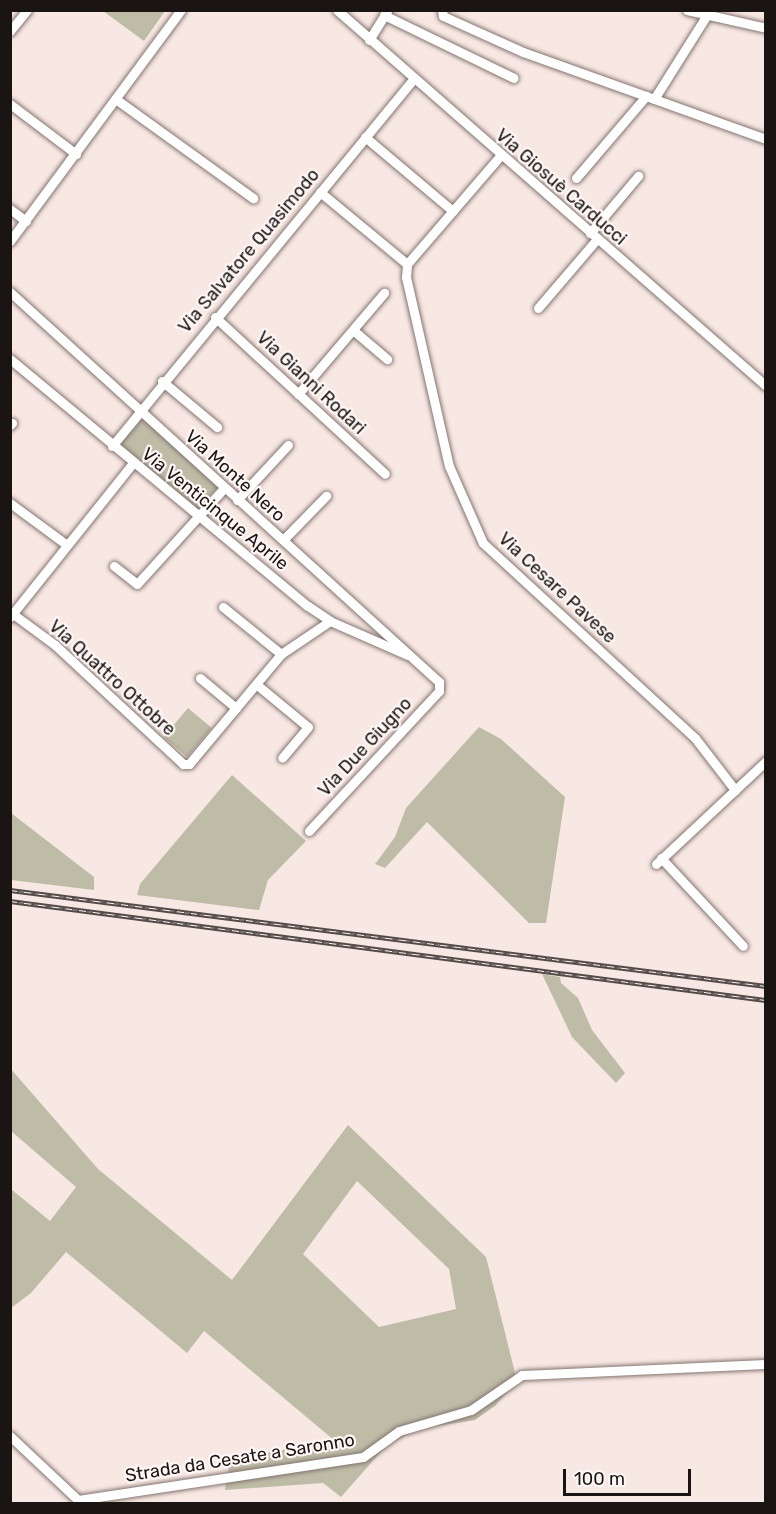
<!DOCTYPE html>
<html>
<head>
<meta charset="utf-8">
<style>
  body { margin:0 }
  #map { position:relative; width:776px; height:1514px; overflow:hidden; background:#f8e8e3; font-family:Rubik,sans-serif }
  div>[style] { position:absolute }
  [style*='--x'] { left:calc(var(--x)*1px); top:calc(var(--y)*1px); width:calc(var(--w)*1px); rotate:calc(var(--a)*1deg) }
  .green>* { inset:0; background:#bebca7; transform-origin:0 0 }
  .roads { filter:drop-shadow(0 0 2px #847571) drop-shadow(0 0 2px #847571) }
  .street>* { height:9px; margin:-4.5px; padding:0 4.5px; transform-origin:4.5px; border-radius:4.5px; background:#fff }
  .rail>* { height:4.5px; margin-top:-2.25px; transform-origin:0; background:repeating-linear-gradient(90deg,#fef7f5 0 7px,#544b49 0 14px); box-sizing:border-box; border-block:2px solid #544b49 }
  span { translate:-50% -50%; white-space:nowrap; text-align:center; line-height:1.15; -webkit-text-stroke:4.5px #fef7f5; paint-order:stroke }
  .street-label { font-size:18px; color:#1a1413 }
  .frame { position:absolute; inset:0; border:12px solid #1a1413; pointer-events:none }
  .scale { position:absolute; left:563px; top:1469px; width:128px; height:27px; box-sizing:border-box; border:3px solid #1a1413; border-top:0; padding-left:8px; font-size:18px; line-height:21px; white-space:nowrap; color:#1a1413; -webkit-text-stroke:4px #fef7f5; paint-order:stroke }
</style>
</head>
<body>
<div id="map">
  <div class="green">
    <div style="clip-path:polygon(103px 11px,165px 10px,165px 11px,144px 41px)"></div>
    <div style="left:143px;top:418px;width:102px;height:34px;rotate:42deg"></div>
    <div style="left:188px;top:708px;width:31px;height:38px;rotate:40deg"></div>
    <div style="clip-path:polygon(479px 727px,501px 739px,565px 797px,546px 923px,529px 923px,427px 822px,385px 868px,375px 864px,395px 837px,406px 808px)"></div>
    <div style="clip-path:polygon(232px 775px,306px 841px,268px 880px,259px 910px,137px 895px,140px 884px)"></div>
    <div style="clip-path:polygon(11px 813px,94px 877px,94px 890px,11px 880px)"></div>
    <div style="clip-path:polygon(542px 974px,560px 977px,561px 983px,578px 998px,592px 1030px,625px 1073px,616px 1083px,572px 1037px)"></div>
    <div style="clip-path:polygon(evenodd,10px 1068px,98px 1169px,232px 1280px,348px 1125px,486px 1257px,517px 1381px,496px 1405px,475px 1420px,418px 1429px,386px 1446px,341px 1497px,323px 1483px,225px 1490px,230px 1459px,335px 1441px,204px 1331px,187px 1353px,66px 1252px,31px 1293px,11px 1308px,11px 1189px,50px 1221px,76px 1187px,11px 1131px,10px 1068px,357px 1181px,449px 1269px,456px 1309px,379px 1327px,303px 1254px,357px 1181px)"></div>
  </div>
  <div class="roads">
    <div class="street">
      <div style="--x:337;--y:10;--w:570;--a:41.23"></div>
      <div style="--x:442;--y:10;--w:6;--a:81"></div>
      <div style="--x:443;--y:16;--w:88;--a:24.2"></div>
      <div style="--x:523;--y:52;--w:258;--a:19.7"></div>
      <div style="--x:687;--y:10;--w:81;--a:12.8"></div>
      <div style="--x:384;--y:15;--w:144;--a:25.9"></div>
      <div style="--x:10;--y:31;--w:27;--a:-51"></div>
      <div style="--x:369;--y:40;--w:34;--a:-58"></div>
      <div style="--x:654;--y:99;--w:105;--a:-57.8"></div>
      <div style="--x:117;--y:100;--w:168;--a:35.8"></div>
      <div style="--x:10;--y:104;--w:83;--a:37.1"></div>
      <div style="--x:365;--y:137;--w:115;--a:40.1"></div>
      <div style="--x:500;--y:156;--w:143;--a:130.7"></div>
      <div style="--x:407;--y:264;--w:13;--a:94"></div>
      <div style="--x:406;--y:277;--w:194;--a:77.2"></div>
      <div style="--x:449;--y:466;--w:84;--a:66.2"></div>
      <div style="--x:483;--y:543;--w:288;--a:42.6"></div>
      <div style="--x:695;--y:738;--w:66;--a:52.4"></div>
      <div style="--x:576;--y:178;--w:108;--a:-49.5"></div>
      <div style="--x:320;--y:192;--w:113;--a:39.6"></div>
      <div style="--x:10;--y:209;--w:20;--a:37"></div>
      <div style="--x:590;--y:233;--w:75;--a:-49.9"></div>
      <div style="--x:10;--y:241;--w:287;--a:-53.5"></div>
      <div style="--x:10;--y:292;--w:580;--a:42.27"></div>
      <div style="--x:439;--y:682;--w:9;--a:90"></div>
      <div style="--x:439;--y:691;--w:191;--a:132.9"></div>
      <div style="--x:538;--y:308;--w:91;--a:-49.5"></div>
      <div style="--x:215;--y:317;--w:231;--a:42.7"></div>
      <div style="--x:353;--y:330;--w:45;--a:40.5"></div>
      <div style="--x:10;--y:359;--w:387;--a:39.7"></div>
      <div style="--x:308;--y:606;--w:27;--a:34"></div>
      <div style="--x:330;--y:621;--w:85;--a:23.6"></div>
      <div style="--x:162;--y:381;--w:72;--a:39.9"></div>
      <div style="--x:298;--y:394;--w:133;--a:-49.6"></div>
      <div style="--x:10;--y:425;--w:3;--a:-45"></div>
      <div style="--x:112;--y:446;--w:474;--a:-50.6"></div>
      <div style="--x:237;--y:500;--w:75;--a:-47.2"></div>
      <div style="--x:10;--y:503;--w:71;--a:36.4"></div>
      <div style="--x:283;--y:540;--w:62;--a:-45.7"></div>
      <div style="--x:114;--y:566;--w:29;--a:38"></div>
      <div style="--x:137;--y:584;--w:130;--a:-47.8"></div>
      <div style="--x:223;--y:607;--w:75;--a:39"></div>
      <div style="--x:13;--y:614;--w:52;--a:36.4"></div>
      <div style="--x:55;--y:645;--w:175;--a:42.9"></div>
      <div style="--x:183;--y:764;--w:6;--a:0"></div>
      <div style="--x:189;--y:764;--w:143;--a:-50.1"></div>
      <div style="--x:281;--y:654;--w:59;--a:-34"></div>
      <div style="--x:10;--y:617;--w:197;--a:-51.4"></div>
      <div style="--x:200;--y:678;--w:47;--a:39.8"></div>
      <div style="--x:256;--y:684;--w:67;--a:39.6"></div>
      <div style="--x:308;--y:727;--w:40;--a:130"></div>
      <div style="--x:661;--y:858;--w:120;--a:47"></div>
      <div style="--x:656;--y:864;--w:151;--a:-43.1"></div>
      <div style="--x:10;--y:1436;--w:93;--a:43.3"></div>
      <div style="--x:78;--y:1500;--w:288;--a:-8.6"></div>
      <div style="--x:363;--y:1457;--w:44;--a:-35.8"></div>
      <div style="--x:399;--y:1431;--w:75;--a:-16.3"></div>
      <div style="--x:471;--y:1410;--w:62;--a:-34.5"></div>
      <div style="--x:522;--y:1375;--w:244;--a:-2.6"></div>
    </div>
  </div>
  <div class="rail">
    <div style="--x:10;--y:890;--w:762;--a:7.24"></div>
    <div style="--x:10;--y:901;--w:762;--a:7.46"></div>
  </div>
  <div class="street-label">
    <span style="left:561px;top:187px;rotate:41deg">Via Giosuè Carducci</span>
    <span style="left:249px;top:251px;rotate:-50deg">Via Salvatore Quasimodo</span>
    <span style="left:311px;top:383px;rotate:43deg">Via Gianni Rodari</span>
    <span style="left:235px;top:476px;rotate:42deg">Via Monte Nero</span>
    <span style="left:215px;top:509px;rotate:39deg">Via Venticinque Aprile</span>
    <span style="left:557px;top:588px;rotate:43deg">Via Cesare Pavese</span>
    <span style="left:112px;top:678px;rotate:42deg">Via Quattro Ottobre</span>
    <span style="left:365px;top:747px;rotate:-47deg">Via Due Giugno</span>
    <span style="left:240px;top:1458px;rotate:-9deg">Strada da Cesate a Saronno</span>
  </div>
  <div class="frame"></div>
  <div class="scale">100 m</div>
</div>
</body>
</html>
